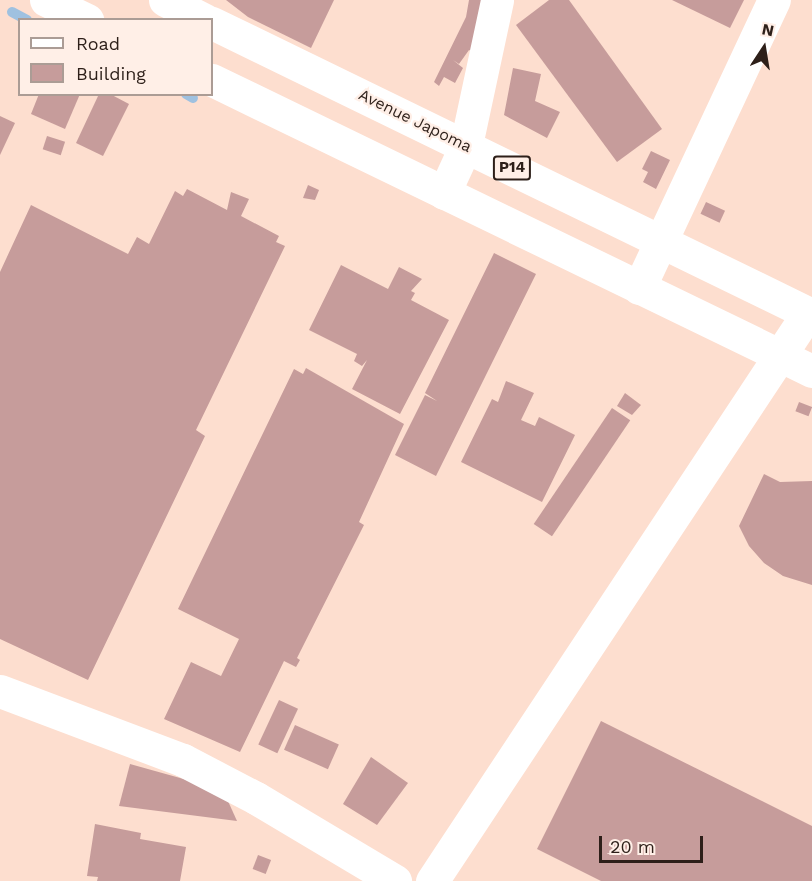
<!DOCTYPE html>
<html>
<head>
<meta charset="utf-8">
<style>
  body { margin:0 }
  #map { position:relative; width:812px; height:881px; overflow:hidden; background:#fddecf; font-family:"Work Sans",sans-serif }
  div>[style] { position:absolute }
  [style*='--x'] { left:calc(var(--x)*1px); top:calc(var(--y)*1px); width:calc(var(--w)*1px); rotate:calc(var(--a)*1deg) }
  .stream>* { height:10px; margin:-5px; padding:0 5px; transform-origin:5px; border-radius:5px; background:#9fc1e0 }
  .building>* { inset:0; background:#c69c9b; transform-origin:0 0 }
  .minor>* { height:33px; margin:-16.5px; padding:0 16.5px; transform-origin:16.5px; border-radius:16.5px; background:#fff }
  .major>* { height:33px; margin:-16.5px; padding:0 16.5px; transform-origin:16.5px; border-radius:16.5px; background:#fff }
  span { translate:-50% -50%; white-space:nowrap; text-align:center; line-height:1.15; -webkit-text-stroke:4.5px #ffefe7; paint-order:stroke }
  .shield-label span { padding:2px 4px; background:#ffefe7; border:2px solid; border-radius:4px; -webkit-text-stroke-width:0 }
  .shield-label { font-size:15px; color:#2d1f19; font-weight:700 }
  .street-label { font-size:16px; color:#2d1f19 }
  .legend { position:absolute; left:18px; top:18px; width:195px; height:78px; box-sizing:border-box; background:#ffefe7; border:2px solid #ab9c95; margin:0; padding:8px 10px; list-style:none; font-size:18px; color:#2d1f19 }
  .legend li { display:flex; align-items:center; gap:12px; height:30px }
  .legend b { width:30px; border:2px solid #ab9c95 }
  .north { position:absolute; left:734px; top:18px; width:60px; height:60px; -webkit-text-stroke:4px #ffefe7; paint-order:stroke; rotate:12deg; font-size:16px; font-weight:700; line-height:24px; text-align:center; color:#2d1f19 }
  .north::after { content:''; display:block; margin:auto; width:21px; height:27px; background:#2d1f19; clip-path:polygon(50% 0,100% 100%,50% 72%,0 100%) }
  .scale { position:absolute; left:599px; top:836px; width:104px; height:27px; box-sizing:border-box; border:3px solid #2d1f19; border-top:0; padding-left:8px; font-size:18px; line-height:21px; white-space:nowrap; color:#2d1f19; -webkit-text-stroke:4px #ffefe7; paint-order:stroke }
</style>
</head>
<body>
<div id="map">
  <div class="stream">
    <div style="--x:12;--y:12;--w:17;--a:28"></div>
    <div style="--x:186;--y:94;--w:8;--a:30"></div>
  </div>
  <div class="building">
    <div style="clip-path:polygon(226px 0,334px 0,311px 48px,248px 17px)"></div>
    <div style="clip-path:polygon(469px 0,488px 0,474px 52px,469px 50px,459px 64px,453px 60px,463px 68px,455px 83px,444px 77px,439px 86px,434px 82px,466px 17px)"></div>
    <div style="clip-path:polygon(549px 0,569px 0,662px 129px,617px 162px,516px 25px)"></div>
    <div style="clip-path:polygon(672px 0,744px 0,730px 28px)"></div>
    <div style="clip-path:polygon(513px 68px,541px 74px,535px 101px,560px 112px,547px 138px,504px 115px)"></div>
    <div style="clip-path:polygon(39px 94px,80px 94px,65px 129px,31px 114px)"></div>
    <div style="clip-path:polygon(99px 94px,110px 94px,129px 104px,103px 156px,76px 143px)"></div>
    <div style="clip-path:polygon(0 116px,15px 123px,0 155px)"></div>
    <div style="left:47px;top:136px;width:19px;height:14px;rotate:18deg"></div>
    <div style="clip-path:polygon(651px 151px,670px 160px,656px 189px,643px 182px,648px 172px,642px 169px)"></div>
    <div style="clip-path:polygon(308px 185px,319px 190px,315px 200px,303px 198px)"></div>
    <div style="clip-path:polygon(187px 189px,227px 210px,231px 192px,249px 199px,241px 216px,279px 236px,276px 242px,285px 246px,196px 430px,205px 436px,88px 680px,0 639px,0 272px,31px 205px,128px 254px,137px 237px,149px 244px,175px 191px,183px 196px)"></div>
    <div style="left:706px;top:202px;width:21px;height:13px;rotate:25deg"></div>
    <div style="clip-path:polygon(494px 253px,536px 274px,436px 476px,395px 455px,425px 395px,437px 401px,425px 393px)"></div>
    <div style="clip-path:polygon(341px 265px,388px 289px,399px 267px,422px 279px,411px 291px,415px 293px,411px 300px,449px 320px,400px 414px,352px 389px,367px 360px,362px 366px,354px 361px,357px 354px,309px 330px)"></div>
    <div style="clip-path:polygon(306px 368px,404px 424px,359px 522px,364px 525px,297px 658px,300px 660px,296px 667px,284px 661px,240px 752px,164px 719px,191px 662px,221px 676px,239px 639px,178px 609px,294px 369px,303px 374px)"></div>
    <div style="clip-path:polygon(506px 381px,534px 393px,521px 420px,535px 426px,539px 417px,575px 435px,542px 502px,461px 462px,492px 399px,498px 402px)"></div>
    <div style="clip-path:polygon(625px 393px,641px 405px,632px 415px,617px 406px)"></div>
    <div style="left:799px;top:402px;width:14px;height:10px;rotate:21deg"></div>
    <div style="left:612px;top:408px;width:22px;height:140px;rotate:34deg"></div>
    <div style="clip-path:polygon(764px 474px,780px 482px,812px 481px,812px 585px,783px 576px,764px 563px,749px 546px,739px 526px)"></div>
    <div style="left:279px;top:700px;width:21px;height:49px;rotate:25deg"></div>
    <div style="clip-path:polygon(601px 721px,812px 826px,812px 881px,601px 881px,537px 849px)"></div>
    <div style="left:295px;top:725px;width:48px;height:27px;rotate:24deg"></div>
    <div style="clip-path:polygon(371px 757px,408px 783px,377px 825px,343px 804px)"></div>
    <div style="clip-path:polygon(130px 764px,223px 790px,237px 821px,119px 806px)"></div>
    <div style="clip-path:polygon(95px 824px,141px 833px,140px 839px,186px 847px,180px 881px,97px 881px,98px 877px,87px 876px)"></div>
    <div style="left:258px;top:855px;width:14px;height:15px;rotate:21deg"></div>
  </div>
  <div class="minor">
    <div style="--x:444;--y:193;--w:53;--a:-65.4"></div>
    <div style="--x:466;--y:145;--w:148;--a:-77.9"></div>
    <div style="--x:639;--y:288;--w:318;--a:-64.9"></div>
    <div style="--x:0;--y:691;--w:196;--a:20.7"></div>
    <div style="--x:183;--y:760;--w:82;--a:27.5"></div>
    <div style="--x:256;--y:798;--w:162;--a:30.8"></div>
    <div style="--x:432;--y:881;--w:681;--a:-56.5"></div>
  </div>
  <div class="major">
    <div style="--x:46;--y:0;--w:46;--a:26"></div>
    <div style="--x:165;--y:0;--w:45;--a:26.6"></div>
    <div style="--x:212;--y:23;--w:667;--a:25.95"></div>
    <div style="--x:212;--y:80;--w:667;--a:25.87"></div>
  </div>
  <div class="shield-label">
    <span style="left:512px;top:168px">P14</span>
  </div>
  <div class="street-label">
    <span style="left:415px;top:121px;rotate:26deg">Avenue Japoma</span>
  </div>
  <ul class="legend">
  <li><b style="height:8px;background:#fff"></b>Road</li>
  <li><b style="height:16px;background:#c69c9b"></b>Building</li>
  </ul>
  <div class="north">N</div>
  <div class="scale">20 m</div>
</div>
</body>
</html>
